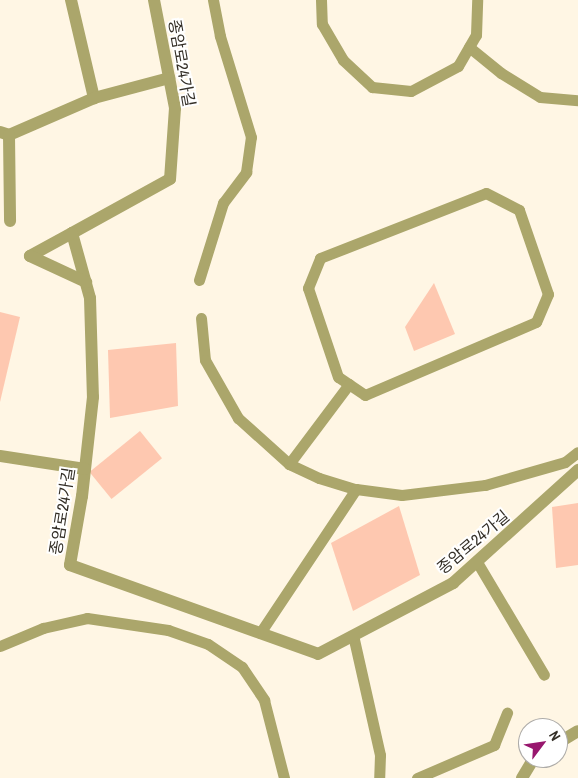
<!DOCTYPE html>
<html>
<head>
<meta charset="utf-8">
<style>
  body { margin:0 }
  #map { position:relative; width:578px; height:778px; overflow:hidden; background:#fff6e4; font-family:"Archivo Narrow","Noto Sans KR",sans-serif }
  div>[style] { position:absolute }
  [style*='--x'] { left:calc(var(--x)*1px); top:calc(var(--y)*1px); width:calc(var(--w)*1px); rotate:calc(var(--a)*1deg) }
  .green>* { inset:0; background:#fec8b0; transform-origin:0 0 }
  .service>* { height:11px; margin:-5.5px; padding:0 5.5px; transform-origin:5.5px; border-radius:5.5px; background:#aba66b }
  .minor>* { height:12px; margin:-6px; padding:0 6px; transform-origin:6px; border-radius:6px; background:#aba66b }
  span { translate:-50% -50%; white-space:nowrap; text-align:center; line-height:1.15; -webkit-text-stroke:4px #fff; paint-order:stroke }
  .street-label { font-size:16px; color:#342f27 }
  .north { position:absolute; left:518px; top:718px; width:50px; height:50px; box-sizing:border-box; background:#fff; border:1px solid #aeaca9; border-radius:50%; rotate:59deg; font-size:14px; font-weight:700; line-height:20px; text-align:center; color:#342f27 }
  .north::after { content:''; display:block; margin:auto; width:18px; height:22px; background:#98176e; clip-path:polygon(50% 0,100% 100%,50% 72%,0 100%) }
</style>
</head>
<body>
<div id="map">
  <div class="green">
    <div style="clip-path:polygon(434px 283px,455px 334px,414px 351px,405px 327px)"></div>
    <div style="clip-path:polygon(0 312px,20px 317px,0 402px)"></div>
    <div style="clip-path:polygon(176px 343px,178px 406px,110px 418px,108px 350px)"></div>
    <div style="left:140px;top:431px;width:35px;height:65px;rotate:51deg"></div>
    <div style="clip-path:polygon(578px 503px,578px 565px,556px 568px,552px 507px)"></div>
    <div style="clip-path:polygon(399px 506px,420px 575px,353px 611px,331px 543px)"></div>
  </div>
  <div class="service">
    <div style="--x:321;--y:0;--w:24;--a:88"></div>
    <div style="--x:322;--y:24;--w:42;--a:59.7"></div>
    <div style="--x:343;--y:60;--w:40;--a:43"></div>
    <div style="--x:372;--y:87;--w:39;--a:6"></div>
    <div style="--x:411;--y:91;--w:53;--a:-28"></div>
    <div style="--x:458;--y:66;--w:36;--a:-60"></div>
    <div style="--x:476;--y:35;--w:35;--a:-88"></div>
    <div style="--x:469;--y:47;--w:41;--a:39.1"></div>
    <div style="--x:501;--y:73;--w:46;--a:31.6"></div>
    <div style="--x:540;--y:97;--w:38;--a:5"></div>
    <div style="--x:486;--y:193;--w:37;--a:27"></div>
    <div style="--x:519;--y:210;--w:89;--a:71"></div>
    <div style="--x:548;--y:294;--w:30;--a:113"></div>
    <div style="--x:536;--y:322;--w:186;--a:156.9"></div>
    <div style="--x:365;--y:395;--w:32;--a:-146"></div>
    <div style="--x:338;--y:377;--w:94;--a:-108.6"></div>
    <div style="--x:308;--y:288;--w:32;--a:-68"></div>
    <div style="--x:320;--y:258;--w:178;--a:-21.4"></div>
    <div style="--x:199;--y:280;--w:81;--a:-72.7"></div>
    <div style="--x:223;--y:203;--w:39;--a:-53"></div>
    <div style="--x:246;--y:172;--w:35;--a:-82"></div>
    <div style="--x:251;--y:137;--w:106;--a:-107.1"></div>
    <div style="--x:220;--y:36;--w:37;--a:-101"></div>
    <div style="--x:201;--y:318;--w:42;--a:84.6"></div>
    <div style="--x:205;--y:360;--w:67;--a:60.4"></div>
    <div style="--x:238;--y:418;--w:69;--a:42"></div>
    <div style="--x:289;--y:464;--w:33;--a:25"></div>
    <div style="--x:319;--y:478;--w:39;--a:17"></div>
    <div style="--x:356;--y:489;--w:46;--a:7.4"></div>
    <div style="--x:402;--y:495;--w:84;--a:-6.9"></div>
    <div style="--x:485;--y:485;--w:83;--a:-16"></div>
    <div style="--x:565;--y:462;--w:16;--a:-38"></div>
    <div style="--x:289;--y:464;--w:100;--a:-53.1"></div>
    <div style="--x:477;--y:562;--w:131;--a:59.3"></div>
    <div style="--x:260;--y:633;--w:173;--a:-56.3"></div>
    <div style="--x:353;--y:635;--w:123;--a:77.3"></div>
    <div style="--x:380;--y:755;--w:23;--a:92"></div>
    <div style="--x:0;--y:646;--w:47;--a:-22.7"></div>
    <div style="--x:43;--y:628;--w:45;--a:-12.8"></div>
    <div style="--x:87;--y:618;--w:82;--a:8.4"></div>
    <div style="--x:168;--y:630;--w:42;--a:19.3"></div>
    <div style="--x:208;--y:644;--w:41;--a:34.1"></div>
    <div style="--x:242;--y:667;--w:40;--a:56"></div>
    <div style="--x:264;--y:700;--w:81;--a:75.6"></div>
    <div style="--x:417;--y:778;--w:84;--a:-23.2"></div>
    <div style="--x:494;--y:745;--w:35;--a:-68"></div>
  </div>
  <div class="minor">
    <div style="--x:71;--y:0;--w:101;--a:76.8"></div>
    <div style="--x:154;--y:0;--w:110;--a:79"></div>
    <div style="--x:175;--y:108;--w:71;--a:94"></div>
    <div style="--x:170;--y:179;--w:112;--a:151.1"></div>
    <div style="--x:72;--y:233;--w:67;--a:74.5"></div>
    <div style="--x:90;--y:298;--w:99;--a:88.3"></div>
    <div style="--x:93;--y:397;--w:100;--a:96.3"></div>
    <div style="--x:82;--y:496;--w:70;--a:99.9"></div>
    <div style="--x:70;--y:565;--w:263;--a:19.7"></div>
    <div style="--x:318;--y:654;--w:153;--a:-27.7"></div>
    <div style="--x:453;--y:583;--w:169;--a:-42.1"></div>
    <div style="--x:0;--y:132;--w:9;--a:18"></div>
    <div style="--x:9;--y:135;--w:93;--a:-23.5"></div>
    <div style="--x:94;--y:98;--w:78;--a:-14.9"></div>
    <div style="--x:9;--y:135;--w:86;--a:89.3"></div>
    <div style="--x:72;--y:233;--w:48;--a:151.3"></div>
    <div style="--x:30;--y:256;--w:62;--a:24.9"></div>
    <div style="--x:0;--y:456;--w:86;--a:8.7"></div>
    <div style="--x:558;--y:743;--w:23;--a:-31"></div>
    <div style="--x:522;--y:778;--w:23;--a:-59"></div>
  </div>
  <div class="street-label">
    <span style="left:182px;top:63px;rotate:80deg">종암로24가길</span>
    <span style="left:62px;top:511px;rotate:-81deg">종암로24가길</span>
    <span style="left:473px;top:542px;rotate:-40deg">종암로24가길</span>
  </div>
  <div class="north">N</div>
</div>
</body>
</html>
